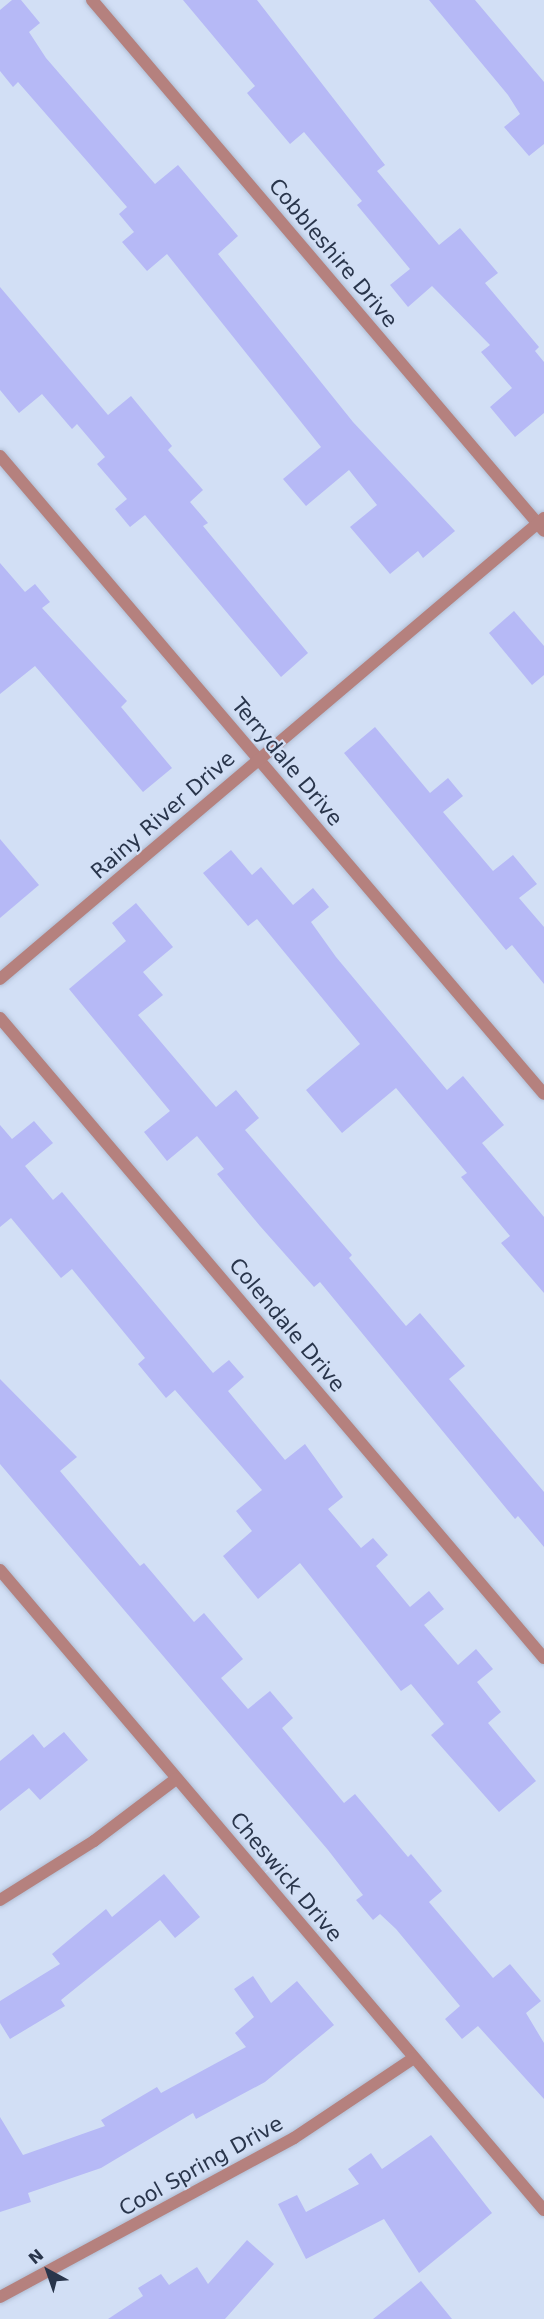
<!DOCTYPE html>
<html>
<head>
<meta charset="utf-8">
<style>
  body { margin:0 }
  #map { position:relative; width:544px; height:2319px; overflow:hidden; background:#d2dff5; font-family:"DejaVu Sans",sans-serif }
  div>[style] { position:absolute }
  [style*='--x'] { left:calc(var(--x)*1px); top:calc(var(--y)*1px); width:calc(var(--w)*1px); rotate:calc(var(--a)*1deg) }
  .building>* { inset:0; background:#b6b9f6 }
  .roads { filter:drop-shadow(0 0 2px #b0bdd3) drop-shadow(0 0 2px #b0bdd3) }
  .minor>* { height:12px; margin:-6px; padding:0 6px; transform-origin:6px; border-radius:6px; background:#b5817e }
  span { translate:-50% -50%; white-space:nowrap; text-align:center; line-height:1.15; -webkit-text-stroke:4.5px #d2dff5; paint-order:stroke }
  .street-label { font-size:21px; color:#29354b }
  .north { position:absolute; left:18px; top:2241px; width:60px; height:60px; -webkit-text-stroke:4px #d2dff5; paint-order:stroke; rotate:320deg; font-size:16px; font-weight:700; line-height:24px; text-align:center; color:#29354b }
  .north::after { content:''; display:block; margin:auto; width:21px; height:27px; background:#29354b; clip-path:polygon(50% 0,100% 100%,50% 72%,0 100%) }
</style>
</head>
<body>
<div id="map">
  <div class="building">
    <div style="clip-path:polygon(12px 0,21px 0,40px 23px,29px 32px,46px 58px,155px 184px,178px 165px,238px 236px,218px 254px,353px 422px,455px 531px,423px 558px,418px 551px,390px 574px,350px 527px,377px 505px,349px 470px,306px 506px,283px 479px,321px 447px,167px 254px,147px 271px,122px 242px,134px 232px,119px 214px,127px 207px,18px 82px,13px 87px,0 71px,0 10px)"></div>
    <div style="clip-path:polygon(183px 0,257px 0,385px 165px,377px 171px,439px 245px,460px 228px,498px 273px,485px 283px,539px 347px,535px 351px,544px 362px,544px 413px,515px 437px,490px 407px,512px 388px,481px 352px,490px 345px,432px 286px,408px 307px,390px 285px,410px 269px,357px 205px,362px 201px,304px 132px,290px 144px,247px 93px,255px 86px)"></div>
    <div style="clip-path:polygon(429px 0,475px 0,544px 82px,544px 144px,529px 156px,504px 127px,520px 114px,508px 95px)"></div>
    <div style="clip-path:polygon(0 287px,108px 415px,131px 396px,172px 446px,168px 450px,203px 490px,190px 502px,208px 523px,203px 526px,308px 653px,281px 677px,145px 515px,130px 527px,115px 509px,127px 499px,97px 464px,105px 457px,77px 424px,72px 429px,42px 394px,19px 413px,0 390px)"></div>
    <div style="clip-path:polygon(0 563px,25px 592px,35px 584px,50px 602px,42px 608px,127px 701px,121px 707px,172px 768px,143px 792px,35px 666px,0 694px)"></div>
    <div style="clip-path:polygon(514px 611px,544px 646px,544px 675px,532px 685px,489px 633px)"></div>
    <div style="clip-path:polygon(375px 727px,430px 793px,448px 778px,463px 796px,443px 812px,493px 871px,513px 855px,537px 884px,519px 898px,544px 927px,544px 984px,512px 945px,506px 950px,344px 753px)"></div>
    <div style="clip-path:polygon(0 839px,39px 885px,0 918px)"></div>
    <div style="clip-path:polygon(231px 850px,252px 875px,261px 867px,293px 905px,313px 888px,329px 907px,311px 922px,336px 957px,447px 1090px,463px 1076px,504px 1125px,482px 1143px,544px 1217px,544px 1293px,501px 1243px,510px 1236px,461px 1177px,467px 1173px,396px 1088px,342px 1133px,306px 1090px,360px 1044px,257px 919px,248px 926px,203px 873px)"></div>
    <div style="clip-path:polygon(136px 903px,173px 947px,143px 972px,163px 995px,138px 1015px,216px 1107px,236px 1090px,259px 1118px,245px 1130px,352px 1255px,349px 1258px,406px 1326px,420px 1313px,465px 1366px,449px 1379px,544px 1492px,544px 1547px,518px 1516px,515px 1519px,320px 1282px,314px 1287px,260px 1226px,217px 1174px,224px 1169px,197px 1136px,167px 1161px,144px 1132px,170px 1111px,69px 989px,126px 941px,112px 923px)"></div>
    <div style="clip-path:polygon(34px 1121px,53px 1143px,25px 1166px,53px 1200px,62px 1192px,213px 1373px,229px 1360px,244px 1377px,228px 1391px,285px 1460px,305px 1444px,343px 1497px,328px 1509px,361px 1548px,373px 1538px,388px 1555px,376px 1566px,410px 1607px,429px 1591px,444px 1609px,424px 1625px,458px 1665px,476px 1649px,493px 1669px,477px 1682px,501px 1712px,488px 1723px,536px 1781px,499px 1812px,431px 1735px,444px 1724px,411px 1684px,401px 1691px,300px 1563px,258px 1599px,223px 1556px,252px 1531px,236px 1511px,262px 1490px,175px 1390px,166px 1398px,138px 1364px,145px 1358px,72px 1269px,61px 1278px,11px 1218px,0 1227px,0 1125px,12px 1139px)"></div>
    <div style="clip-path:polygon(0 1379px,77px 1457px,60px 1471px,140px 1566px,144px 1563px,194px 1622px,204px 1613px,243px 1659px,221px 1678px,248px 1709px,270px 1691px,293px 1718px,282px 1728px,344px 1803px,355px 1794px,408px 1857px,411px 1854px,442px 1891px,429px 1902px,493px 1978px,510px 1964px,541px 2001px,526px 2013px,544px 2043px,544px 2099px,478px 2026px,462px 2039px,445px 2019px,460px 2006px,396px 1929px,380px 1914px,373px 1920px,356px 1900px,363px 1895px,328px 1850px,0 1464px)"></div>
    <div style="clip-path:polygon(64px 1732px,88px 1760px,40px 1800px,29px 1788px,0 1811px,0 1761px,33px 1734px,44px 1748px)"></div>
    <div style="clip-path:polygon(164px 1874px,200px 1917px,175px 1938px,160px 1920px,61px 2000px,65px 2006px,10px 2039px,0 2023px,0 2001px,60px 1964px,52px 1954px,106px 1909px,112px 1917px)"></div>
    <div style="clip-path:polygon(253px 1976px,271px 2003px,297px 1981px,334px 2025px,265px 2082px,196px 2119px,193px 2113px,101px 2168px,28px 2193px,31px 2202px,0 2212px,0 2117px,23px 2155px,105px 2126px,101px 2120px,157px 2087px,161px 2093px,246px 2047px,235px 2033px,254px 2017px,234px 1989px)"></div>
    <div style="clip-path:polygon(431px 2135px,492px 2213px,419px 2273px,384px 2219px,306px 2259px,278px 2204px,297px 2195px,306px 2212px,359px 2184px,348px 2169px,371px 2153px,382px 2169px)"></div>
    <div style="clip-path:polygon(247px 2240px,274px 2264px,225px 2319px,108px 2319px,143px 2296px,138px 2288px,161px 2274px,169px 2285px,197px 2267px,208px 2284px)"></div>
    <div style="clip-path:polygon(421px 2281px,452px 2319px,373px 2319px)"></div>
  </div>
  <div class="roads">
    <div class="minor">
      <div style="--x:92;--y:0;--w:697;--a:49.59"></div>
      <div style="--x:0;--y:456;--w:838;--a:49.55"></div>
      <div style="--x:0;--y:979;--w:713;--a:-40.28"></div>
      <div style="--x:0;--y:1018;--w:840;--a:49.64"></div>
      <div style="--x:0;--y:1570;--w:840;--a:49.64"></div>
      <div style="--x:0;--y:1900;--w:111;--a:-32.1"></div>
      <div style="--x:94;--y:1841;--w:103;--a:-37.1"></div>
      <div style="--x:0;--y:2297;--w:334;--a:-28.4"></div>
      <div style="--x:294;--y:2138;--w:144;--a:-33.7"></div>
    </div>
  </div>
  <div class="street-label">
    <span style="left:333px;top:253px;rotate:50deg">Cobbleshire Drive</span>
    <span style="left:287px;top:762px;rotate:50deg">Terrydale Drive</span>
    <span style="left:163px;top:815px;rotate:-41deg">Rainy River Drive</span>
    <span style="left:287px;top:1325px;rotate:50deg">Colendale Drive</span>
    <span style="left:286px;top:1877px;rotate:50deg">Cheswick Drive</span>
    <span style="left:201px;top:2166px;rotate:-29deg">Cool Spring Drive</span>
  </div>
  <div class="north">N</div>
</div>
</body>
</html>
